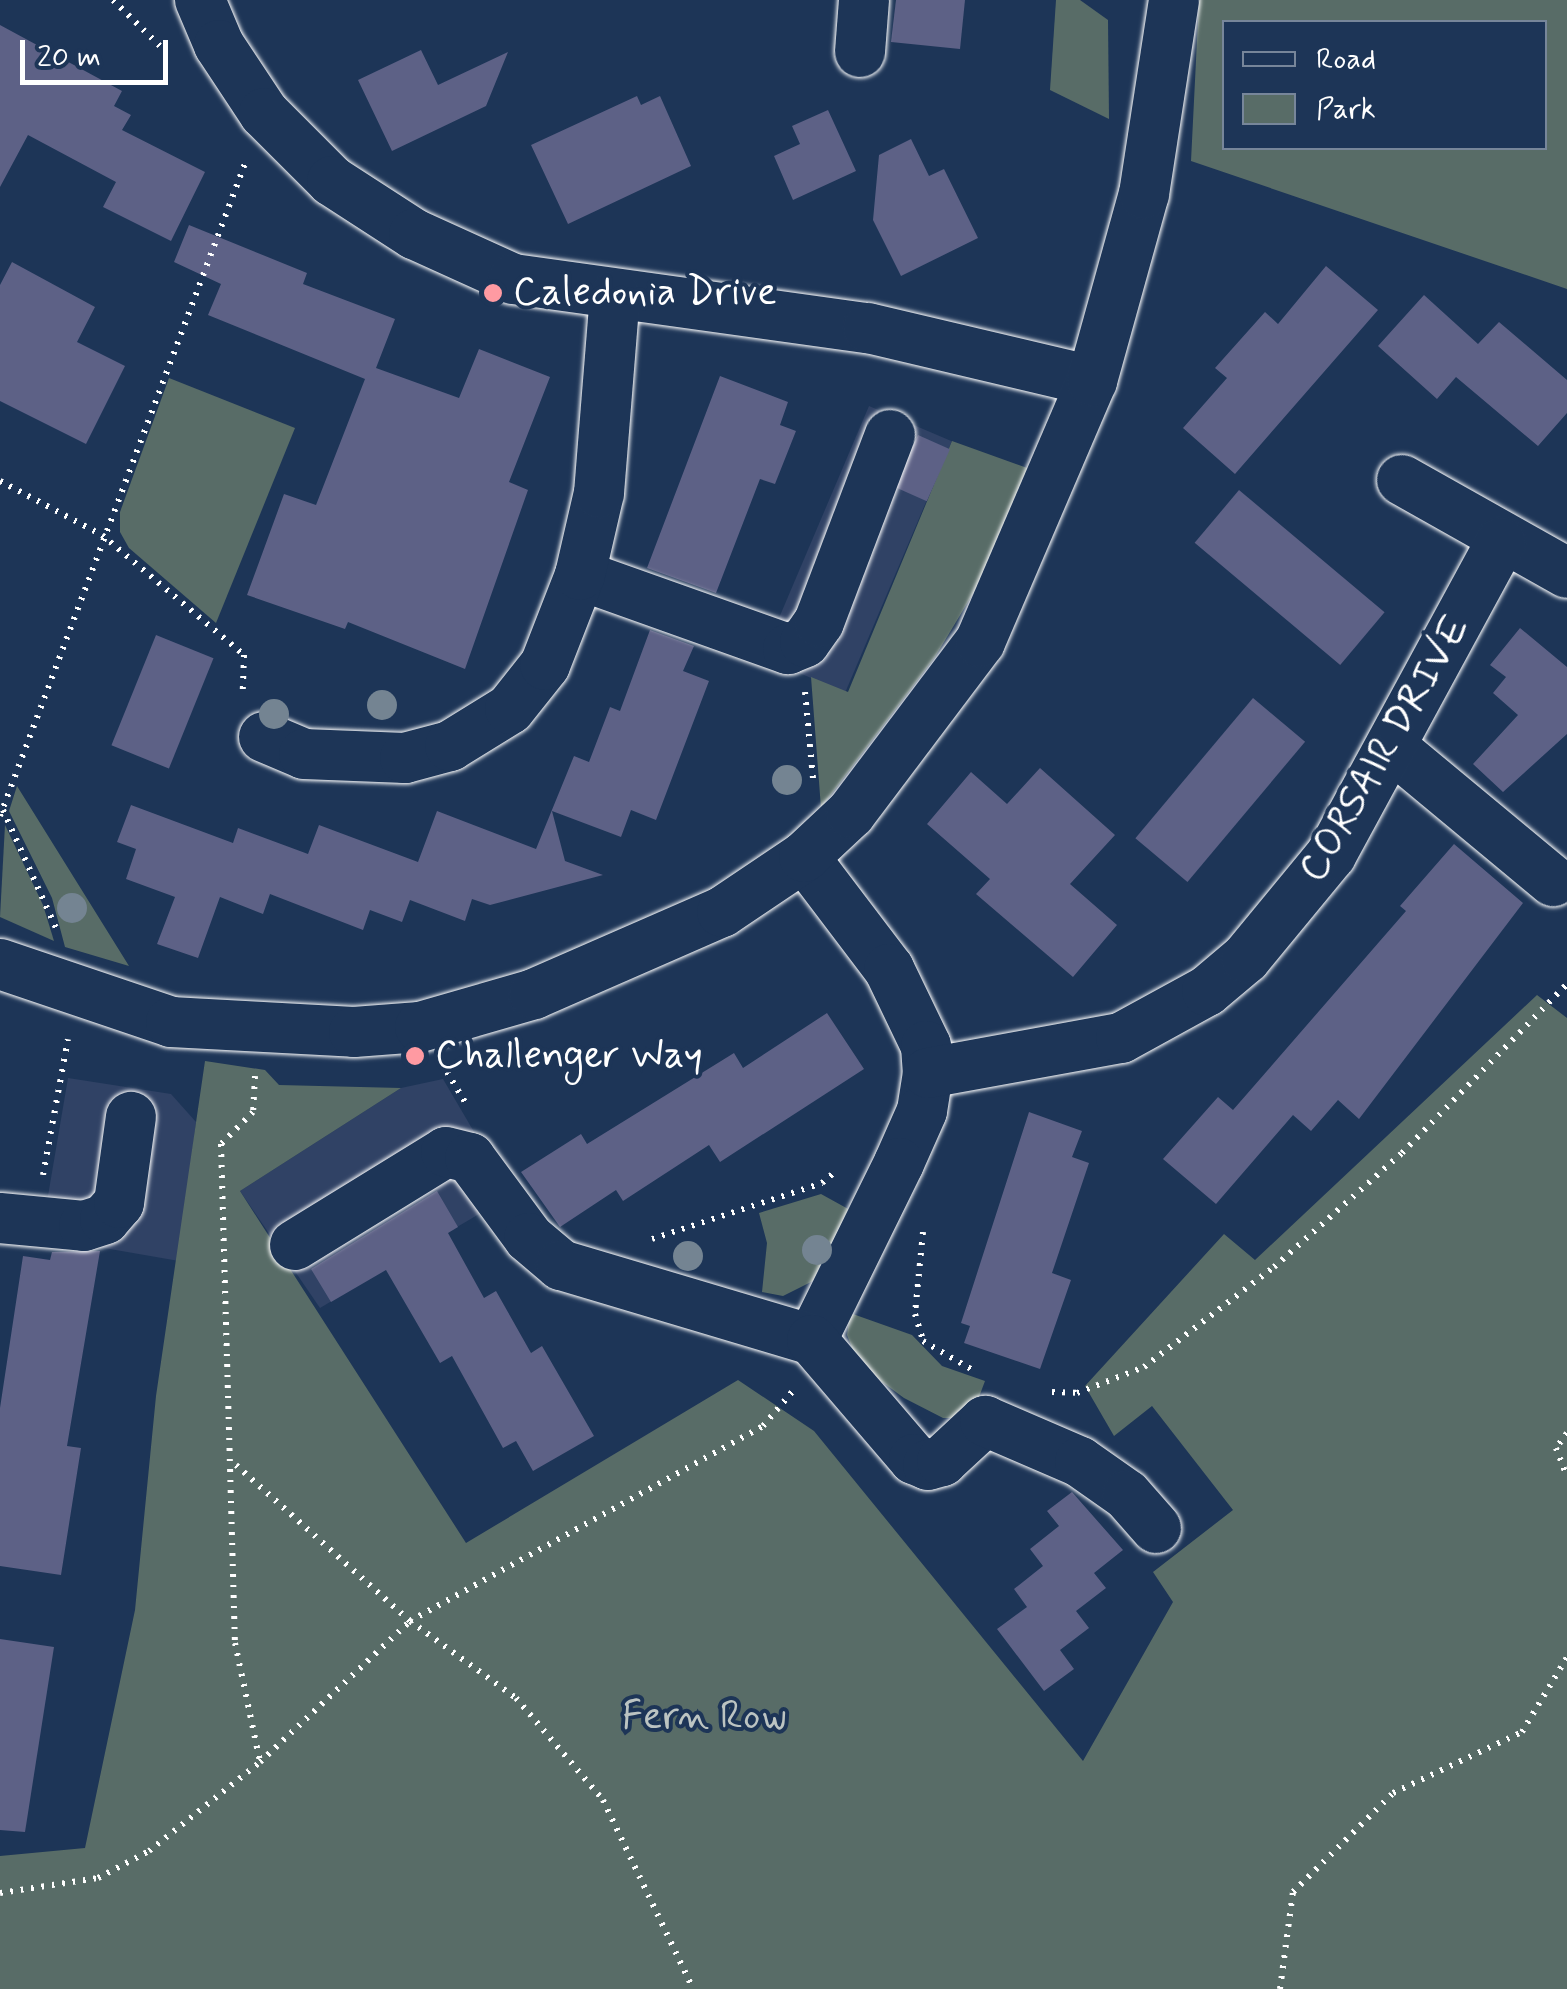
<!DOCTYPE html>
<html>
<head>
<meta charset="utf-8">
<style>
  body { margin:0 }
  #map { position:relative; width:1567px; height:1989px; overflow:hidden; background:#1d3557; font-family:Mynerve,sans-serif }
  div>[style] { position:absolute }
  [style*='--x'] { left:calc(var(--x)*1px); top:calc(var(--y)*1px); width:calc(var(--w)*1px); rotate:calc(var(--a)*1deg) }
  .built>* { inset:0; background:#304265; transform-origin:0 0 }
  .green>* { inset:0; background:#586c67 }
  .building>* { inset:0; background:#5d6186; transform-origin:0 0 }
  .path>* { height:6px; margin-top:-3px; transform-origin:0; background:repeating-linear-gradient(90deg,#fff 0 2.5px,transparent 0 10.5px) }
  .roads { filter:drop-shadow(0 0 2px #fff) drop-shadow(0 0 2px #fff) }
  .minor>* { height:50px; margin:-25px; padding:0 25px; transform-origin:25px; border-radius:25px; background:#1d3557 }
  .trees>* { width:30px; height:30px; margin:-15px; border-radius:50%; background:#748492 }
  .dots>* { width:28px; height:28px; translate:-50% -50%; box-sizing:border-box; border:5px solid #1d3557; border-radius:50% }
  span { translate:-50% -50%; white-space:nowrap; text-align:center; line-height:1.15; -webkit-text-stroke:8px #1d3557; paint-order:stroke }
  .poi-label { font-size:40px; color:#fff }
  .left { translate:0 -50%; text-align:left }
  .street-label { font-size:40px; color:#fff }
  .park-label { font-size:40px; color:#bcc4c2 }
  .legend { position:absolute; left:1222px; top:20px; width:325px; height:130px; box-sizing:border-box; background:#1d3557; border:2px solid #77869a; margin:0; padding:12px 18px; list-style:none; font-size:30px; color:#fff }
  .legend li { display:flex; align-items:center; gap:20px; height:50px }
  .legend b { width:50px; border:2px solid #77869a }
  .scale { position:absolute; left:20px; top:40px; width:148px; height:45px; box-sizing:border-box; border:5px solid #fff; border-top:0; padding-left:12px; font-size:30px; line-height:35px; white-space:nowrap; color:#fff; -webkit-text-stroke:8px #1d3557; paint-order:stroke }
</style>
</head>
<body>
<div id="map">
  <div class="built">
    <div style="left:869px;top:406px;width:90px;height:273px;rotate:23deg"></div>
    <div style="clip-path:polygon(68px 1078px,171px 1094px,196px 1122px,179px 1261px,41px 1237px)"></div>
    <div style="clip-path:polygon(443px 1079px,497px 1171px,496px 1204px,320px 1308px,240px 1191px,401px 1088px)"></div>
  </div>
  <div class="green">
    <div style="clip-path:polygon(1056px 0,1080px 0,1108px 20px,1109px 119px,1050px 90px)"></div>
    <div style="clip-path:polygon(evenodd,1199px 0,1567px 0,1567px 289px,1191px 161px,1199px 0,1224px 22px,1544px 22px,1544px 148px,1224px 148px,1224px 22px)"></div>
    <div style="clip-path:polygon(169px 378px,295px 428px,216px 623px,129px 548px,120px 532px,120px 512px)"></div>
    <div style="clip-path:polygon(952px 441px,1030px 469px,986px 572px,935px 657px,821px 808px,811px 677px,848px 692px)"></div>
    <div style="clip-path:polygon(17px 786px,129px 966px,65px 947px,52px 898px,9px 811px)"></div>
    <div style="clip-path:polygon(5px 825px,43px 905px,54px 941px,0 917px)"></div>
    <div style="clip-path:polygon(1537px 995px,1567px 1018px,1567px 1989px,0 1989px,0 1856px,85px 1848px,135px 1610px,156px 1396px,205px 1061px,265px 1070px,279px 1085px,401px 1088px,240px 1191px,466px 1543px,738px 1380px,814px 1431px,1083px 1761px,1173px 1602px,1153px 1572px,1233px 1510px,1152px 1406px,1114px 1436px,1085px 1386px,1224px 1234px,1255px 1260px)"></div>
    <div style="clip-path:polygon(821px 1194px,850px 1210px,817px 1279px,783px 1296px,762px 1292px,767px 1243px,759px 1213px)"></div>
    <div style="clip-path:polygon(850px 1313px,912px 1335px,942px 1366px,985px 1381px,976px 1405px,965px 1418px,943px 1418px,904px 1398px,859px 1365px,847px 1335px)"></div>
  </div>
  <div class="building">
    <div style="clip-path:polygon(896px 0,965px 0,960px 49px,891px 42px)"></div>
    <div style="clip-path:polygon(0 25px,122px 91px,114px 106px,131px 115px,122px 130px,205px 172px,171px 241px,103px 207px,116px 182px,28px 135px,0 187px)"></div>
    <div style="clip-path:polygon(421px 50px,438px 85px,508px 52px,486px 106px,392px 151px,358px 80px)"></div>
    <div style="clip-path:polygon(637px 96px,641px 105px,660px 96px,691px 166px,568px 224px,531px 145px)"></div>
    <div style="clip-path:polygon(828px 110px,856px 171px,793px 200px,774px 156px,800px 144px,792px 126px)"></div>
    <div style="clip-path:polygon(911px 139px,929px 176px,944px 169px,978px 238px,901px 276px,873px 220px,879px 155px)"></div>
    <div style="clip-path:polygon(189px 225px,307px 273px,303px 284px,395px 319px,376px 368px,459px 398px,479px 349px,550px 377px,509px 482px,528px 490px,465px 669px,348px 622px,345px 629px,247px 595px,284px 494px,316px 505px,365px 379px,208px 315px,221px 284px,174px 262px)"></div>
    <div style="clip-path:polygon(12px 262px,95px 307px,77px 342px,125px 366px,86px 444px,0 401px,0 285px)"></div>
    <div style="clip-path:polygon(1326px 266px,1378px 310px,1235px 474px,1183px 428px,1227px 378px,1215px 368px,1265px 312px,1278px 324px)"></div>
    <div style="clip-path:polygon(1424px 295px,1478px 344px,1499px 322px,1567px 380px,1567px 413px,1538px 446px,1456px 377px,1437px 399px,1378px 346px)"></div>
    <div style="clip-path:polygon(720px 376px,788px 402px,780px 425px,796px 431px,775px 484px,760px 479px,716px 593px,647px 568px)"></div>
    <div style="left:918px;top:435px;width:35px;height:57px;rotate:24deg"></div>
    <div style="left:1239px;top:490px;width:190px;height:69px;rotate:40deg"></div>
    <div style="clip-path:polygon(1520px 628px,1567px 667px,1567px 734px,1503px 792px,1473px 764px,1518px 715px,1493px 693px,1506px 677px,1490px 665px)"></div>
    <div style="clip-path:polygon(650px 630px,694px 646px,683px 671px,709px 681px,656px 820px,631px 810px,621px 837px,552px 811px,565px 861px,603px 875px,490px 905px,472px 899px,465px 921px,410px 900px,402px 922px,370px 910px,363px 930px,270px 894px,263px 914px,220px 897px,198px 958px,157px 944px,175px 897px,126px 879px,136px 849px,117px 842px,131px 805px,233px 843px,238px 828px,308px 854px,319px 825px,418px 862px,437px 811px,536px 849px,574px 756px,589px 762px,610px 707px,620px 711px)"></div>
    <div style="left:156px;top:635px;width:62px;height:119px;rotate:22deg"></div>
    <div style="left:1253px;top:698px;width:68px;height:183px;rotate:40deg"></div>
    <div style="clip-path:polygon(1040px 768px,1115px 835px,1070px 884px,1117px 925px,1073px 977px,976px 894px,990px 879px,927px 824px,971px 772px,1007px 804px)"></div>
    <div style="clip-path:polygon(1454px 844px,1523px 903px,1359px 1119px,1338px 1100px,1311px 1131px,1293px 1115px,1216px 1204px,1163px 1159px,1218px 1097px,1233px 1110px,1406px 911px,1400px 906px)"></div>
    <div style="clip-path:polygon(827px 1013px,864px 1069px,720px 1162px,709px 1145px,623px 1201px,616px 1190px,560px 1227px,521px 1172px,581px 1134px,587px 1144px,734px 1053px,743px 1068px)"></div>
    <div style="clip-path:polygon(1029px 1112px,1082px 1131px,1072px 1157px,1089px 1163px,1052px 1273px,1071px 1280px,1040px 1369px,964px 1343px,970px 1326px,961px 1323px)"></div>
    <div style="clip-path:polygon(437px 1191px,458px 1227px,448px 1233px,484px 1298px,496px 1291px,531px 1353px,542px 1346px,594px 1436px,533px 1471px,516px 1441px,503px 1448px,452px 1356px,440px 1363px,386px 1270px,331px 1302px,311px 1269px)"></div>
    <div style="clip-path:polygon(100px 1251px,67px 1446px,81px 1448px,61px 1575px,0 1566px,0 1408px,23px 1256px,50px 1260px,52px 1252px)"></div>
    <div style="clip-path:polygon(1072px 1492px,1123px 1550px,1094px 1573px,1106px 1588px,1076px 1611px,1089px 1628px,1060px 1650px,1074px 1669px,1044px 1691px,997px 1629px,1027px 1607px,1014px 1589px,1043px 1566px,1030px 1549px,1059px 1526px,1047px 1511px)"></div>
    <div style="clip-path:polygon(0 1639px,54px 1647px,25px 1832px,0 1830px)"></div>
  </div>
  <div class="path">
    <div style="--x:113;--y:0;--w:73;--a:44.4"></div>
    <div style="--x:0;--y:481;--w:115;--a:27.9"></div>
    <div style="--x:102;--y:535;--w:186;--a:40.2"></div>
    <div style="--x:244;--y:655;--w:37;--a:92"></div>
    <div style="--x:805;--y:692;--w:87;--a:84.7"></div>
    <div style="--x:3;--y:810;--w:132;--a:65.8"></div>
    <div style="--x:0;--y:816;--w:700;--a:-69.42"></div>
    <div style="--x:447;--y:1072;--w:37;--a:59"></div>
    <div style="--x:255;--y:1076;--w:36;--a:93"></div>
    <div style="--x:253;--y:1112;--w:45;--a:135"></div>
    <div style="--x:221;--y:1144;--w:499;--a:88.4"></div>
    <div style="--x:235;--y:1643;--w:122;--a:78.1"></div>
    <div style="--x:43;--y:1175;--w:138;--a:-79.6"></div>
    <div style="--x:923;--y:1232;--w:82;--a:95.6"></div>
    <div style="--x:915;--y:1314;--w:28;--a:73"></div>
    <div style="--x:923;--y:1341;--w:61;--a:30.3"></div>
    <div style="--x:652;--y:1239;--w:179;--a:-18.2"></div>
    <div style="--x:822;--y:1183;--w:18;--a:-41"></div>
    <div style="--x:1052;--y:1392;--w:25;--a:2"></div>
    <div style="--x:1077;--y:1393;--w:72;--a:-21.2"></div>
    <div style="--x:1144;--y:1367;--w:164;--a:-37.6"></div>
    <div style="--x:1274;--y:1267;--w:171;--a:-41.7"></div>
    <div style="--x:1402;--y:1153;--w:236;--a:-45.7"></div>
    <div style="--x:1567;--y:1433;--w:19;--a:126"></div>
    <div style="--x:1556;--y:1448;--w:30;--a:69"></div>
    <div style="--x:236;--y:1465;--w:234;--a:41.9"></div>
    <div style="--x:410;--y:1621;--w:403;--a:-28.9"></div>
    <div style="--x:763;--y:1426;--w:45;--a:-49.5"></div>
    <div style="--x:0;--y:1893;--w:99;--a:-8.7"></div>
    <div style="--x:98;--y:1878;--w:58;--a:-27.9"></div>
    <div style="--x:149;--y:1851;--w:142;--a:-38.7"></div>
    <div style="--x:260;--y:1762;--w:206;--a:-43.2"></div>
    <div style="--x:410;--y:1621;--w:131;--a:36"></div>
    <div style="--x:516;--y:1698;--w:134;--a:49.5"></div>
    <div style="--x:603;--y:1800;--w:209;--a:64.5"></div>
    <div style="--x:1280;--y:1989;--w:98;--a:-82.4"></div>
    <div style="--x:1293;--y:1892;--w:141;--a:-44.7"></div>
    <div style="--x:1393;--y:1793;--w:143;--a:-25.3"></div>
    <div style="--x:1522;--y:1732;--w:87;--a:-59"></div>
  </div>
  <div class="roads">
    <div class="minor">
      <div style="--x:200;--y:0;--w:49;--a:67.1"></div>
      <div style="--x:219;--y:45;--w:82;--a:56.5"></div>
      <div style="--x:264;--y:113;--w:96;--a:45"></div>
      <div style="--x:332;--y:181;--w:98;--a:32.9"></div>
      <div style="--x:414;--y:234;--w:109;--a:24.4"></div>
      <div style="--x:513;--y:279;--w:358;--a:7.9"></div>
      <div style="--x:868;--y:328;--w:230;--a:13.3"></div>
      <div style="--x:860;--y:52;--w:52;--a:-85.6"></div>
      <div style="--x:1402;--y:480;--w:189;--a:29.4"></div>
      <div style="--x:580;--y:575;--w:221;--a:19.6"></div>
      <div style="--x:788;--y:649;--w:18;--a:-22"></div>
      <div style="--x:805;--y:642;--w:24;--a:-55"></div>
      <div style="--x:819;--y:622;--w:200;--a:-69.2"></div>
      <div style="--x:264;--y:737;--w:43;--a:23"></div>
      <div style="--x:304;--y:754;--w:101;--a:2.3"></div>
      <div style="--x:405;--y:758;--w:47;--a:-14.9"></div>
      <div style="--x:450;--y:746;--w:70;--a:-31.7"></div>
      <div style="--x:510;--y:709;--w:56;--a:-51.5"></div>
      <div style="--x:545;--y:665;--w:97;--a:-68.7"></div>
      <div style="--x:580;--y:575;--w:84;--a:-77"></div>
      <div style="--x:599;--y:493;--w:198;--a:-85.4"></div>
      <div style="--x:1394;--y:749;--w:207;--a:39.7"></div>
      <div style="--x:804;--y:857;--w:141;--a:52.8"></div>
      <div style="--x:889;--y:969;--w:85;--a:64.3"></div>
      <div style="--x:926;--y:1046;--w:27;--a:86"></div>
      <div style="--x:928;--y:1073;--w:38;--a:99"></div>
      <div style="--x:922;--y:1111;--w:57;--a:113.9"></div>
      <div style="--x:899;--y:1163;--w:197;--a:116.2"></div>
      <div style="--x:0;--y:964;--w:181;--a:18.7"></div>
      <div style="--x:171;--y:1022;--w:183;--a:3.1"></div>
      <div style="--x:354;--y:1032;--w:66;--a:-4.3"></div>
      <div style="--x:420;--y:1027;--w:119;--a:-16.1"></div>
      <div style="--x:534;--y:994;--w:205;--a:-23.6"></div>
      <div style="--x:722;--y:912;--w:99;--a:-33.9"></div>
      <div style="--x:804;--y:857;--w:64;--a:-43.1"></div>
      <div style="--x:851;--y:813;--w:214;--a:-53"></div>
      <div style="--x:980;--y:642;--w:284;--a:-66.8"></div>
      <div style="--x:1092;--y:381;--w:194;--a:-74.5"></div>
      <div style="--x:1144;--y:194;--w:196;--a:-81.2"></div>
      <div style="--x:928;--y:1073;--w:196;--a:-10.3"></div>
      <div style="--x:1121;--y:1038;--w:98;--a:-28.7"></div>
      <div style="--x:1207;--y:991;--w:51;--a:-40.2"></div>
      <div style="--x:1246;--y:958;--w:134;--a:-50.5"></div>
      <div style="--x:1331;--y:855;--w:356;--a:-61.5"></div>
      <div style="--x:0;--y:1218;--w:84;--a:5.4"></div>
      <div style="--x:84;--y:1226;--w:22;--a:-18"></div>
      <div style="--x:105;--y:1219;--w:21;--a:-49"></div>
      <div style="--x:119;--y:1203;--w:87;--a:-82.1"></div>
      <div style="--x:295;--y:1245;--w:177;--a:-31.6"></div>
      <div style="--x:446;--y:1152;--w:25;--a:14"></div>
      <div style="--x:470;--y:1158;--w:99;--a:53.6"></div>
      <div style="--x:529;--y:1238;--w:42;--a:40.2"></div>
      <div style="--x:561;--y:1265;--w:262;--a:16.6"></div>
      <div style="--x:812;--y:1340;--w:157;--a:49.4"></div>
      <div style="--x:914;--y:1459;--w:15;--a:23"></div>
      <div style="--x:928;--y:1465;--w:15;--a:-16"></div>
      <div style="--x:942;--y:1461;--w:59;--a:-42.9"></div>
      <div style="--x:985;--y:1421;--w:103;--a:23.3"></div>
      <div style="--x:1080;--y:1462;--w:57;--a:35.1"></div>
      <div style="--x:1127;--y:1495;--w:44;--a:48.7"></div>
    </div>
  </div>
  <div class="trees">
    <div style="left:382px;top:705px"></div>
    <div style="left:274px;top:714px"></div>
    <div style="left:787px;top:780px"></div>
    <div style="left:72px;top:908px"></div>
    <div style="left:817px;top:1250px"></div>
    <div style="left:688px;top:1256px"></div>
  </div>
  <div class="dots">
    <div style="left:493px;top:293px;background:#ff9aa2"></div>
    <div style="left:415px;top:1056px;background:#ff9aa2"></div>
  </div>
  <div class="poi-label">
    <span class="left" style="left:513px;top:293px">Caledonia Drive</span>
    <span class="left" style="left:435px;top:1056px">Challenger Way</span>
  </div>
  <div class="street-label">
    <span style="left:1385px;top:749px;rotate:-60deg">CORSAIR DRIVE</span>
  </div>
  <div class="park-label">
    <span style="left:704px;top:1717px">Fern Row</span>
  </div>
  <ul class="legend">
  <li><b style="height:12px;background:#1d3557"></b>Road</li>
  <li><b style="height:28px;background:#586c67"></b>Park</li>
  </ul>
  <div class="scale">20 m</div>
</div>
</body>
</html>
